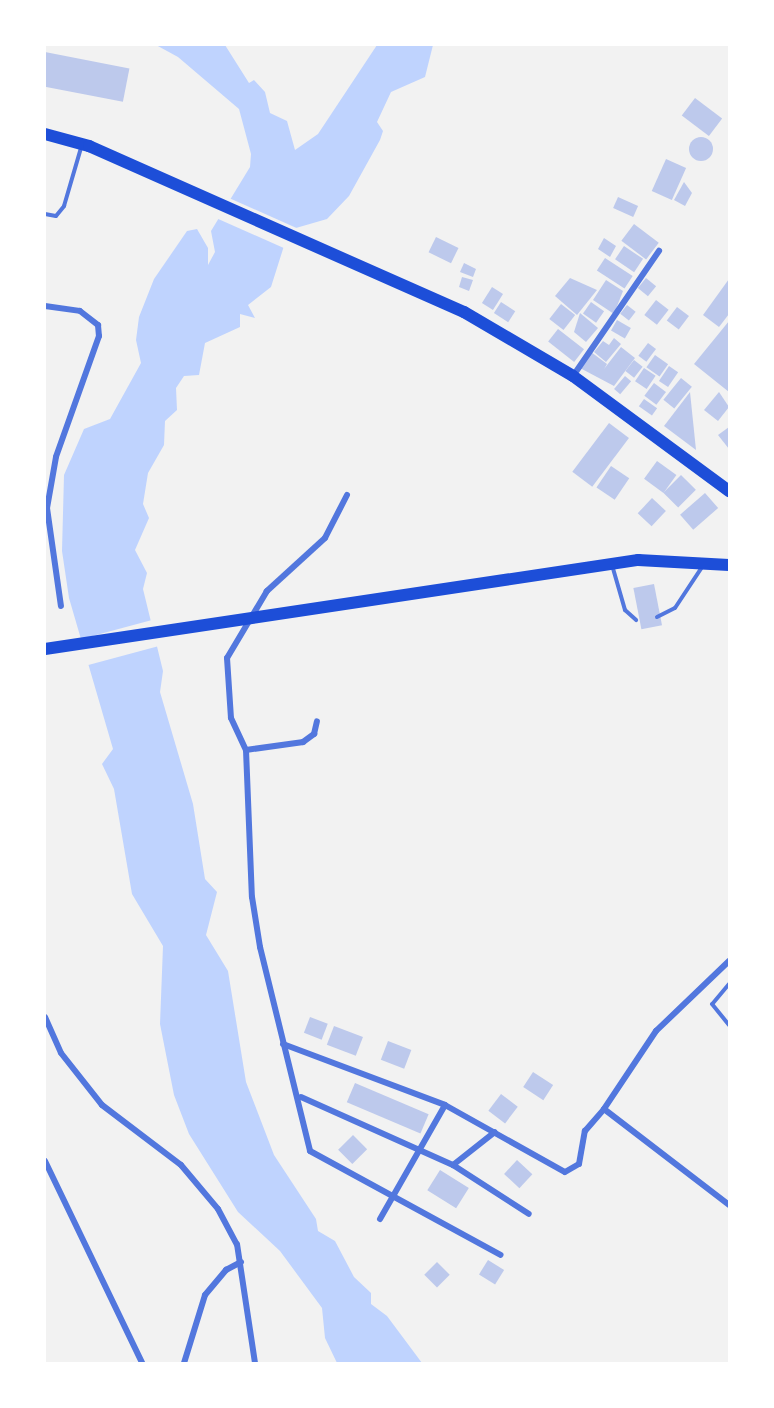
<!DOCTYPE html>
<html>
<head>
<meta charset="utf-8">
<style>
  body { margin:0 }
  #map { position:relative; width:774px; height:1408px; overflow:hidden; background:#f2f2f2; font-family:Rubik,sans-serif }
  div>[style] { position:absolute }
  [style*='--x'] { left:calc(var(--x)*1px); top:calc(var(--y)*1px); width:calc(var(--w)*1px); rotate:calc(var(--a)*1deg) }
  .water>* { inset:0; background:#bfd3fe }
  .pier>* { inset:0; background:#f2f2f2; transform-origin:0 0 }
  .building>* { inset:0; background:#bdc9ec; transform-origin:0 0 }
  .round { border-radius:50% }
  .service>* { height:4px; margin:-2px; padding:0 2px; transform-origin:2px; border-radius:2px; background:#5277de }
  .minor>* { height:6px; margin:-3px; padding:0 3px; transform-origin:3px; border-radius:3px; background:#5277de }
  .primary>* { height:12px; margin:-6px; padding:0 6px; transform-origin:6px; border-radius:6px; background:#1d4ed8 }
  span { translate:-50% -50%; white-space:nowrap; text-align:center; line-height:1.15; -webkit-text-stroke:5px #fff; paint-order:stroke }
  .frame { position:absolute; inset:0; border:46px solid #fff; pointer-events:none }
</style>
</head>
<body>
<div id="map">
  <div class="water">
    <div style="clip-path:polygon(156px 45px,225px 45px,249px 83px,254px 80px,265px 92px,270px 113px,287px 121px,295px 150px,318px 134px,377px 45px,433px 45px,425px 77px,391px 92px,377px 122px,383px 131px,380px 140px,349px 196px,327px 219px,289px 230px,271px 287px,248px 305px,255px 318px,240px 314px,240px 327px,205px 343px,199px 375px,184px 376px,176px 388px,177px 410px,165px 421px,164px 445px,148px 473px,143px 504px,149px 518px,135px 550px,147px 573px,143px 589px,163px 671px,160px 692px,193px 804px,205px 879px,217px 892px,206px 935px,228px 971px,246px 1082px,274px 1155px,316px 1219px,318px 1231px,335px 1241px,354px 1277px,371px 1293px,371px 1304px,387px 1316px,422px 1363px,337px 1363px,325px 1338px,322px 1308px,280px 1251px,238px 1212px,189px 1134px,174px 1095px,160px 1024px,163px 946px,132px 894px,114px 789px,102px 764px,113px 749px,69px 598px,62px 551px,64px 475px,84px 429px,110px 419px,141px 363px,136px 340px,139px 317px,154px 279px,187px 231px,197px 229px,208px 248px,208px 265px,215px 252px,211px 231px,250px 167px,251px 154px,239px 109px,178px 57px)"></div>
  </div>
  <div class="pier">
    <div style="clip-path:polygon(229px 198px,301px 230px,291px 233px,286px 249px,216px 218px)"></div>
    <div style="left:152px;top:620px;width:27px;height:77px;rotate:75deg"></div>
  </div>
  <div class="building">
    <div style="left:45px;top:52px;width:86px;height:34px;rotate:11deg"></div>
    <div style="left:695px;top:98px;width:34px;height:22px;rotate:37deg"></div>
    <div class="round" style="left:689px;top:137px;width:24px;height:24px"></div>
    <div style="left:666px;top:159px;width:22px;height:35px;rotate:24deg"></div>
    <div style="clip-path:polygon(684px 182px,692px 193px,685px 206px,674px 200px)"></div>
    <div style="left:618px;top:197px;width:22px;height:12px;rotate:24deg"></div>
    <div style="left:634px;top:224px;width:31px;height:21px;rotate:37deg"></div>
    <div style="left:436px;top:237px;width:25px;height:17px;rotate:26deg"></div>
    <div style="clip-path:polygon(604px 238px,616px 246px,610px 257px,598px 249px)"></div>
    <div style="left:624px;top:246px;width:23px;height:16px;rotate:34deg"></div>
    <div style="left:605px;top:258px;width:33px;height:15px;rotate:33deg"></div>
    <div style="clip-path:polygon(464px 263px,476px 269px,473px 277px,460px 272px)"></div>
    <div style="clip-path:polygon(462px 277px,473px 280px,469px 291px,459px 287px)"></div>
    <div style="clip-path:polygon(570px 278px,597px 290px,577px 315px,555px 296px)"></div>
    <div style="left:646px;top:278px;width:13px;height:13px;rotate:39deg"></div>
    <div style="clip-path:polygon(729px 279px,729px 314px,719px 327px,703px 315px)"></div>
    <div style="clip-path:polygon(606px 280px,623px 291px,614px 314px,593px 300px)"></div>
    <div style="left:492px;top:287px;width:13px;height:19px;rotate:32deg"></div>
    <div style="left:656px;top:300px;width:16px;height:19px;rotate:38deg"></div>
    <div style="left:501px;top:302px;width:17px;height:13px;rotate:33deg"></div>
    <div style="left:591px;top:302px;width:16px;height:14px;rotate:35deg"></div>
    <div style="left:561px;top:304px;width:18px;height:19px;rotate:38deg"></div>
    <div style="left:627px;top:305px;width:11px;height:11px;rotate:38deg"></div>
    <div style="left:677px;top:307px;width:15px;height:17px;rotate:37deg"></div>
    <div style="clip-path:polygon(580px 313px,598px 328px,586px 342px,574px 332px)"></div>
    <div style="left:617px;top:320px;width:16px;height:12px;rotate:30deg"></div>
    <div style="clip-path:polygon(729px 321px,729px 392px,694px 364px)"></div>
    <div style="left:558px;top:329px;width:33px;height:16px;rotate:38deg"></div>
    <div style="clip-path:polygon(614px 338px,621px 344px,606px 362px,594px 352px,603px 341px,609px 345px)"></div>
    <div style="left:648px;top:343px;width:10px;height:16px;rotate:37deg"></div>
    <div style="clip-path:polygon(621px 347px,635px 358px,614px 386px,580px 368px,591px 352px,607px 364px,604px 369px)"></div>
    <div style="left:655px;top:355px;width:16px;height:15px;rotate:35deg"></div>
    <div style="left:634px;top:360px;width:11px;height:14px;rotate:38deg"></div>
    <div style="left:669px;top:366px;width:11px;height:18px;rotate:34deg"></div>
    <div style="left:644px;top:368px;width:14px;height:16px;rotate:34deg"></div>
    <div style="left:625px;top:376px;width:8px;height:17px;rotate:40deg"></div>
    <div style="left:681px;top:378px;width:14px;height:28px;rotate:39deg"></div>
    <div style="left:654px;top:383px;width:15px;height:16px;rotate:37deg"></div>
    <div style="clip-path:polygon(690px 392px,696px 450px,664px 426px)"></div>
    <div style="clip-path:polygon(719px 392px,729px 407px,718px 421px,704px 410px)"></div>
    <div style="left:644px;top:399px;width:16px;height:9px;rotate:35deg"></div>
    <div style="left:609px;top:423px;width:25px;height:61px;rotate:37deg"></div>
    <div style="clip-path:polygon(729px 427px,729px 449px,718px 435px)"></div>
    <div style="left:657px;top:461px;width:24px;height:22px;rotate:36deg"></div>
    <div style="left:611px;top:466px;width:22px;height:26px;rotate:34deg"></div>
    <div style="left:681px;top:475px;width:21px;height:25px;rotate:45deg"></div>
    <div style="left:705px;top:493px;width:20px;height:33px;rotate:49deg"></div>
    <div style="left:652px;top:498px;width:19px;height:21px;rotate:43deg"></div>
    <div style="left:654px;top:584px;width:42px;height:21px;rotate:79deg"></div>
    <div style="left:310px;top:1017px;width:19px;height:17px;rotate:21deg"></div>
    <div style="left:334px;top:1026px;width:31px;height:20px;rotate:21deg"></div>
    <div style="left:388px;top:1041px;width:25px;height:20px;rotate:21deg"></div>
    <div style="left:533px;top:1072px;width:24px;height:18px;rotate:33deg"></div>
    <div style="left:355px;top:1083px;width:80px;height:21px;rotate:23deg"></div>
    <div style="left:501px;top:1094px;width:21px;height:21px;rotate:37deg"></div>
    <div style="left:353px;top:1135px;width:20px;height:21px;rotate:45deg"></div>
    <div style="left:517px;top:1160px;width:21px;height:19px;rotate:43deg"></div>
    <div style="left:440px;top:1170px;width:34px;height:24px;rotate:32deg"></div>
    <div style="left:488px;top:1260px;width:19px;height:17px;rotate:32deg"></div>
    <div style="left:437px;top:1262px;width:18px;height:18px;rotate:45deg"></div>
  </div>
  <div class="service">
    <div style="--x:45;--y:214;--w:11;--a:10"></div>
    <div style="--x:56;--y:216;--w:13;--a:-51"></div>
    <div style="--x:64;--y:206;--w:60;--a:-73.7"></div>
    <div style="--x:612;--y:565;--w:47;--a:73.9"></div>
    <div style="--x:625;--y:610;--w:15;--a:42"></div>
    <div style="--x:657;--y:617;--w:20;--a:-27"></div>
    <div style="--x:675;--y:608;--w:49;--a:-56.6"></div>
    <div style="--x:729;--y:984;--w:26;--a:130"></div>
    <div style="--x:712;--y:1004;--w:27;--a:51"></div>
  </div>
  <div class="minor">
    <div style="--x:45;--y:306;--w:35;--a:8"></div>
    <div style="--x:80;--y:311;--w:23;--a:38"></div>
    <div style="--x:98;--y:325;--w:11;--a:85"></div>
    <div style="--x:99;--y:336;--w:128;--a:109.6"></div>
    <div style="--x:56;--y:457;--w:52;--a:100"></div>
    <div style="--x:47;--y:508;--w:99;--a:81.9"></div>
    <div style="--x:573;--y:376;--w:152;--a:-55.5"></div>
    <div style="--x:347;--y:495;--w:48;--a:117.1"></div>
    <div style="--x:325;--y:538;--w:79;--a:137.6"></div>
    <div style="--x:267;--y:591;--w:78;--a:120.8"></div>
    <div style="--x:227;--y:658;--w:60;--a:86.2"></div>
    <div style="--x:231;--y:718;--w:35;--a:65"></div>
    <div style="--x:246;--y:750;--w:147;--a:87.7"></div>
    <div style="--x:252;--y:897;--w:51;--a:80.9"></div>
    <div style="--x:260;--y:947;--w:210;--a:76.2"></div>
    <div style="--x:310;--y:1151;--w:217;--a:28.6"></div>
    <div style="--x:246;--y:750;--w:58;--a:-8"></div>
    <div style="--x:303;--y:742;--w:14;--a:-36"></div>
    <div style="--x:314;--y:734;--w:13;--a:-77"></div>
    <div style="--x:729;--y:961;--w:101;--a:136.2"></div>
    <div style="--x:656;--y:1031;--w:94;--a:123.7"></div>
    <div style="--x:604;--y:1109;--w:158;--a:37.5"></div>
    <div style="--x:45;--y:1017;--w:39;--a:66"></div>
    <div style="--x:61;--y:1053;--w:66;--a:51.7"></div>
    <div style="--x:102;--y:1105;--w:99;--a:37.2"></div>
    <div style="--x:181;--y:1165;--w:57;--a:49.9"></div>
    <div style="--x:218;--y:1209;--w:40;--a:62"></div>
    <div style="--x:237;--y:1244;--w:120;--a:81.4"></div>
    <div style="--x:283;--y:1044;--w:173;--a:20.6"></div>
    <div style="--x:445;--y:1105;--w:137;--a:29.2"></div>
    <div style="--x:565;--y:1172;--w:16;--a:-30"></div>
    <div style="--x:579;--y:1164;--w:34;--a:-80"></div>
    <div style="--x:585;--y:1131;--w:29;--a:-49"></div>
    <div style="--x:301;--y:1097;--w:167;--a:24.1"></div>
    <div style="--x:453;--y:1165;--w:90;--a:32.8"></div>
    <div style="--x:45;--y:1161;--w:224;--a:64.3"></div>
    <div style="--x:453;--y:1165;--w:53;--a:-38.2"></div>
    <div style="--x:380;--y:1219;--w:131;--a:-60.3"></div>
    <div style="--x:184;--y:1363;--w:71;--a:-72.8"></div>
    <div style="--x:205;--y:1295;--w:33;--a:-50"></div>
    <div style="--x:226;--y:1270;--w:17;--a:-28"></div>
  </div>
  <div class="primary">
    <div style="--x:45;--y:134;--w:46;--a:15.3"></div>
    <div style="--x:89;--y:146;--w:410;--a:23.9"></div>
    <div style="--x:464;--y:312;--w:126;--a:30.4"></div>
    <div style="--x:573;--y:376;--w:194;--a:36.4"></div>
    <div style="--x:45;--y:649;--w:600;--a:-8.54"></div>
    <div style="--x:638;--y:560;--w:91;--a:3.1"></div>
  </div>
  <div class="frame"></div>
</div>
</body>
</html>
